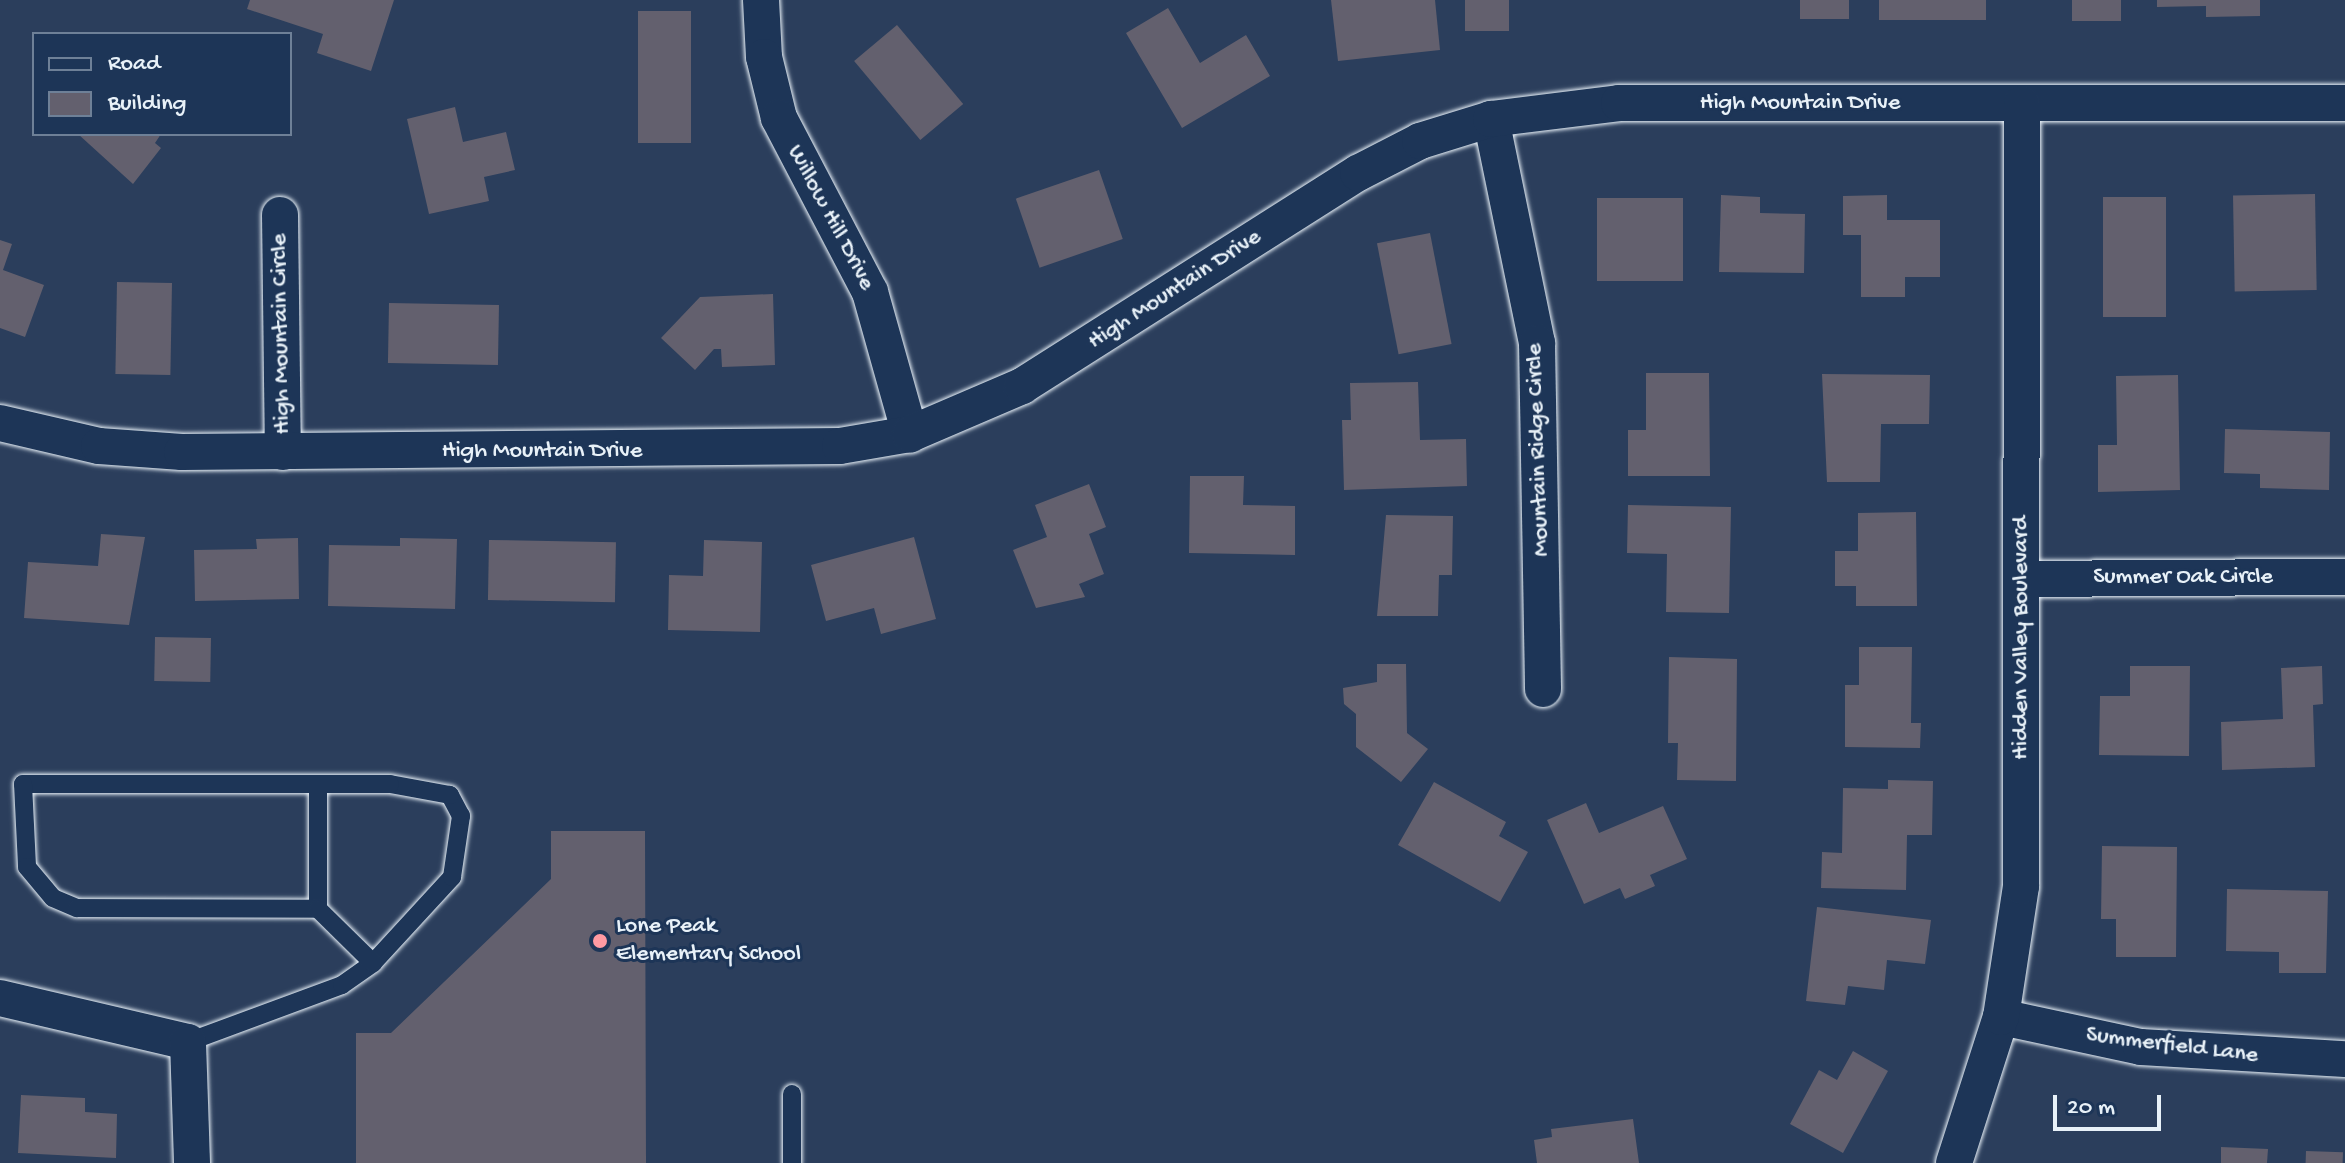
<!DOCTYPE html>
<html>
<head>
<meta charset="utf-8">
<style>
  body { margin:0 }
  #map { position:relative; width:2345px; height:1163px; overflow:hidden; background:#2b3e5c; font-family:"Gochi Hand",sans-serif }
  div>[style] { position:absolute }
  [style*='--x'] { left:calc(var(--x)*1px); top:calc(var(--y)*1px); width:calc(var(--w)*1px); rotate:calc(var(--a)*1deg) }
  .building>* { inset:0; background:#63606e; transform-origin:0 0 }
  .roads { filter:drop-shadow(0 0 2px #e8f1f8) drop-shadow(0 0 2px #e8f1f8) }
  .lane>* { height:18px; margin:-9px; padding:0 9px; transform-origin:9px; border-radius:9px; background:#1d3557 }
  .street>* { height:36px; margin:-18px; padding:0 18px; transform-origin:18px; border-radius:18px; background:#1d3557 }
  .dots>* { width:22px; height:22px; translate:-50% -50%; box-sizing:border-box; border:4px solid #1d3557; border-radius:50% }
  span { translate:-50% -50%; white-space:nowrap; text-align:center; line-height:1.15; -webkit-text-stroke:6px #1d3557; paint-order:stroke }
  .street-label { font-size:24px; color:#e8f1f8 }
  .poi-label { font-size:24px; color:#e8f1f8 }
  .left { translate:0 -50%; text-align:left }
  .legend { position:absolute; left:32px; top:32px; width:260px; height:104px; box-sizing:border-box; background:#1d3557; border:2px solid #6e8097; margin:0; padding:10px 14px; list-style:none; font-size:24px; color:#e8f1f8 }
  .legend li { display:flex; align-items:center; gap:16px; height:40px }
  .legend b { width:40px; border:2px solid #6e8097 }
  .scale { position:absolute; left:2053px; top:1095px; width:108px; height:36px; box-sizing:border-box; border:4px solid #e8f1f8; border-top:0; padding-left:10px; font-size:24px; line-height:28px; white-space:nowrap; color:#e8f1f8; -webkit-text-stroke:6px #1d3557; paint-order:stroke }
</style>
</head>
<body>
<div id="map">
  <div class="building">
    <div style="clip-path:polygon(250px 0,394px 0,371px 71px,317px 53px,323px 34px,247px 9px)"></div>
    <div style="clip-path:polygon(1331px 0,1435px 0,1440px 50px,1338px 61px)"></div>
    <div style="left:1465px;top:0;width:44px;height:31px"></div>
    <div style="left:1800px;top:0;width:49px;height:19px"></div>
    <div style="left:1879px;top:0;width:107px;height:20px"></div>
    <div style="left:2072px;top:0;width:49px;height:21px"></div>
    <div style="clip-path:polygon(2157px 0,2260px 0,2260px 16px,2206px 17px,2206px 6px,2157px 7px)"></div>
    <div style="clip-path:polygon(1168px 8px,1200px 63px,1246px 35px,1270px 76px,1182px 128px,1126px 33px)"></div>
    <div style="left:638px;top:11px;width:53px;height:132px"></div>
    <div style="left:897px;top:25px;width:103px;height:56px;rotate:50deg"></div>
    <div style="clip-path:polygon(455px 107px,463px 142px,506px 132px,515px 170px,484px 177px,489px 201px,429px 214px,407px 119px)"></div>
    <div style="clip-path:polygon(78px 134px,161px 134px,155px 143px,161px 148px,133px 184px)"></div>
    <div style="left:1099px;top:170px;width:73px;height:88px;rotate:71deg"></div>
    <div style="left:2315px;top:194px;width:96px;height:82px;rotate:89deg"></div>
    <div style="clip-path:polygon(1721px 195px,1760px 197px,1760px 213px,1805px 214px,1804px 273px,1719px 272px)"></div>
    <div style="clip-path:polygon(1887px 195px,1887px 220px,1940px 220px,1940px 277px,1905px 277px,1905px 297px,1861px 297px,1861px 235px,1843px 235px,1843px 196px)"></div>
    <div style="left:2103px;top:197px;width:63px;height:120px"></div>
    <div style="left:1597px;top:198px;width:86px;height:83px"></div>
    <div style="left:1430px;top:233px;width:113px;height:54px;rotate:79deg"></div>
    <div style="clip-path:polygon(0 240px,12px 244px,3px 270px,44px 285px,25px 337px,0 328px)"></div>
    <div style="left:117px;top:282px;width:55px;height:92px;rotate:1deg"></div>
    <div style="clip-path:polygon(773px 294px,775px 365px,722px 367px,721px 349px,714px 349px,695px 370px,661px 338px,700px 297px)"></div>
    <div style="left:389px;top:303px;width:110px;height:60px;rotate:1deg"></div>
    <div style="clip-path:polygon(1646px 373px,1709px 373px,1710px 476px,1628px 476px,1628px 430px,1646px 430px)"></div>
    <div style="clip-path:polygon(1822px 374px,1930px 375px,1929px 424px,1881px 424px,1880px 482px,1827px 482px)"></div>
    <div style="clip-path:polygon(2178px 375px,2180px 490px,2098px 492px,2098px 445px,2117px 445px,2116px 376px)"></div>
    <div style="clip-path:polygon(1418px 382px,1420px 440px,1466px 439px,1467px 486px,1344px 490px,1342px 420px,1351px 420px,1350px 383px)"></div>
    <div style="clip-path:polygon(2225px 429px,2330px 432px,2329px 490px,2260px 488px,2260px 474px,2224px 473px)"></div>
    <div style="clip-path:polygon(1190px 476px,1244px 476px,1243px 505px,1295px 506px,1295px 555px,1189px 553px)"></div>
    <div style="clip-path:polygon(1089px 484px,1106px 527px,1089px 534px,1104px 574px,1079px 584px,1085px 597px,1036px 608px,1013px 550px,1047px 537px,1035px 505px)"></div>
    <div style="clip-path:polygon(1628px 505px,1731px 507px,1729px 613px,1666px 612px,1667px 554px,1627px 553px)"></div>
    <div style="clip-path:polygon(1916px 512px,1917px 606px,1856px 606px,1856px 586px,1835px 586px,1835px 551px,1858px 551px,1858px 513px)"></div>
    <div style="clip-path:polygon(1386px 515px,1453px 516px,1452px 575px,1439px 575px,1438px 616px,1377px 616px)"></div>
    <div style="clip-path:polygon(101px 534px,145px 537px,129px 625px,24px 618px,28px 562px,98px 566px)"></div>
    <div style="clip-path:polygon(914px 537px,936px 619px,881px 634px,874px 608px,826px 621px,811px 565px)"></div>
    <div style="clip-path:polygon(298px 538px,299px 599px,195px 601px,194px 550px,257px 549px,256px 539px)"></div>
    <div style="clip-path:polygon(400px 538px,457px 539px,455px 609px,328px 606px,329px 545px,400px 546px)"></div>
    <div style="left:489px;top:540px;width:127px;height:60px;rotate:1deg"></div>
    <div style="clip-path:polygon(704px 540px,762px 542px,760px 632px,668px 630px,669px 575px,703px 576px)"></div>
    <div style="left:155px;top:637px;width:56px;height:44px;rotate:1deg"></div>
    <div style="clip-path:polygon(1859px 647px,1912px 647px,1911px 723px,1921px 723px,1920px 748px,1845px 747px,1845px 685px,1859px 685px)"></div>
    <div style="clip-path:polygon(1669px 657px,1737px 659px,1736px 781px,1677px 780px,1678px 743px,1668px 743px)"></div>
    <div style="clip-path:polygon(1377px 664px,1406px 664px,1407px 733px,1428px 749px,1401px 782px,1356px 747px,1356px 714px,1344px 704px,1343px 688px,1377px 682px)"></div>
    <div style="clip-path:polygon(2130px 666px,2190px 666px,2189px 756px,2099px 755px,2100px 696px,2130px 696px)"></div>
    <div style="clip-path:polygon(2322px 666px,2323px 704px,2313px 705px,2315px 767px,2222px 770px,2221px 722px,2283px 719px,2281px 668px)"></div>
    <div style="clip-path:polygon(1888px 780px,1933px 781px,1932px 835px,1907px 835px,1906px 890px,1821px 888px,1822px 852px,1842px 853px,1843px 788px,1888px 789px)"></div>
    <div style="clip-path:polygon(1434px 782px,1506px 822px,1499px 836px,1528px 852px,1500px 902px,1398px 845px)"></div>
    <div style="clip-path:polygon(1586px 803px,1599px 833px,1663px 806px,1687px 859px,1650px 875px,1655px 886px,1625px 899px,1620px 888px,1584px 904px,1547px 820px)"></div>
    <div style="clip-path:polygon(551px 831px,645px 831px,646px 1163px,356px 1163px,356px 1033px,391px 1033px,551px 879px)"></div>
    <div style="clip-path:polygon(2102px 846px,2177px 847px,2176px 957px,2116px 957px,2116px 919px,2101px 919px)"></div>
    <div style="clip-path:polygon(2227px 889px,2328px 891px,2326px 973px,2279px 973px,2279px 952px,2226px 951px)"></div>
    <div style="clip-path:polygon(1817px 907px,1931px 920px,1925px 964px,1887px 960px,1884px 990px,1848px 986px,1845px 1005px,1806px 1001px)"></div>
    <div style="clip-path:polygon(1853px 1051px,1888px 1071px,1843px 1153px,1790px 1124px,1819px 1070px,1837px 1080px)"></div>
    <div style="clip-path:polygon(21px 1095px,85px 1098px,85px 1112px,117px 1114px,116px 1158px,18px 1153px)"></div>
    <div style="clip-path:polygon(1633px 1119px,1639px 1163px,1537px 1163px,1534px 1140px,1552px 1137px,1551px 1129px)"></div>
    <div style="clip-path:polygon(2221px 1147px,2268px 1149px,2267px 1163px,2221px 1163px)"></div>
    <div style="left:2306px;top:1151px;width:37px;height:12px;rotate:2deg"></div>
  </div>
  <div class="roads">
    <div class="lane">
      <div style="--x:318;--y:784;--w:125;--a:90"></div>
      <div style="--x:188;--y:1042;--w:164;--a:-20.3"></div>
      <div style="--x:342;--y:985;--w:38;--a:-35"></div>
      <div style="--x:373;--y:963;--w:117;--a:-47.4"></div>
      <div style="--x:452;--y:877;--w:62;--a:-81.6"></div>
      <div style="--x:461;--y:816;--w:24;--a:-118"></div>
      <div style="--x:450;--y:795;--w:61;--a:-169.6"></div>
      <div style="--x:390;--y:784;--w:367;--a:180"></div>
      <div style="--x:23;--y:784;--w:83;--a:87.2"></div>
      <div style="--x:27;--y:867;--w:40;--a:50"></div>
      <div style="--x:53;--y:898;--w:26;--a:23"></div>
      <div style="--x:77;--y:908;--w:241;--a:0.2"></div>
      <div style="--x:318;--y:909;--w:77;--a:44.5"></div>
      <div style="--x:792;--y:1163;--w:69;--a:-90"></div>
    </div>
    <div class="street">
      <div style="--x:761;--y:0;--w:57;--a:87"></div>
      <div style="--x:764;--y:57;--w:63;--a:76.2"></div>
      <div style="--x:779;--y:118;--w:196;--a:62.4"></div>
      <div style="--x:870;--y:292;--w:148;--a:74.3"></div>
      <div style="--x:1491;--y:119;--w:229;--a:78.4"></div>
      <div style="--x:1537;--y:343;--w:346;--a:89"></div>
      <div style="--x:280;--y:215;--w:237;--a:89.3"></div>
      <div style="--x:0;--y:423;--w:102;--a:13.1"></div>
      <div style="--x:99;--y:446;--w:83;--a:4.1"></div>
      <div style="--x:182;--y:452;--w:658;--a:-0.52"></div>
      <div style="--x:840;--y:446;--w:71;--a:-9.7"></div>
      <div style="--x:910;--y:434;--w:122;--a:-23.2"></div>
      <div style="--x:1022;--y:386;--w:398;--a:-32.4"></div>
      <div style="--x:1358;--y:173;--w:70;--a:-27.3"></div>
      <div style="--x:1420;--y:141;--w:74;--a:-17.2"></div>
      <div style="--x:1491;--y:119;--w:129;--a:-7.1"></div>
      <div style="--x:1619;--y:103;--w:726;--a:0"></div>
      <div style="--x:2021;--y:579;--w:324;--a:-0.4"></div>
      <div style="--x:0;--y:998;--w:193;--a:13.2"></div>
      <div style="--x:188;--y:1042;--w:121;--a:88.1"></div>
      <div style="--x:2001;--y:1017;--w:143;--a:12.1"></div>
      <div style="--x:2141;--y:1047;--w:204;--a:3.4"></div>
      <div style="--x:1954;--y:1163;--w:153;--a:-72.2"></div>
      <div style="--x:2001;--y:1017;--w:133;--a:-81.3"></div>
      <div style="--x:2021;--y:886;--w:782;--a:-89.93"></div>
    </div>
  </div>
  <div class="dots">
    <div style="left:600px;top:941px;background:#ff9aa2"></div>
  </div>
  <div class="street-label">
    <span style="left:1800px;top:104px">High Mountain Drive</span>
    <span style="left:830px;top:218px;rotate:62deg">Willow Hill Drive</span>
    <span style="left:1175px;top:290px;rotate:-33deg">High Mountain Drive</span>
    <span style="left:282px;top:334px;rotate:-91deg">High Mountain Circle</span>
    <span style="left:1539px;top:450px;rotate:-92deg">Mountain Ridge Circle</span>
    <span style="left:542px;top:452px">High Mountain Drive</span>
    <span style="left:2183px;top:578px">Summer Oak Circle</span>
    <span style="left:2022px;top:638px;rotate:-90deg">Hidden Valley Boulevard</span>
    <span style="left:2172px;top:1046px;rotate:7deg">Summerfield Lane</span>
  </div>
  <div class="poi-label">
    <span class="left" style="left:616px;top:941px">Lone Peak<br>Elementary School</span>
  </div>
  <ul class="legend">
  <li><b style="height:10px;background:#1d3557"></b>Road</li>
  <li><b style="height:22px;background:#63606e"></b>Building</li>
  </ul>
  <div class="scale">20 m</div>
</div>
</body>
</html>
